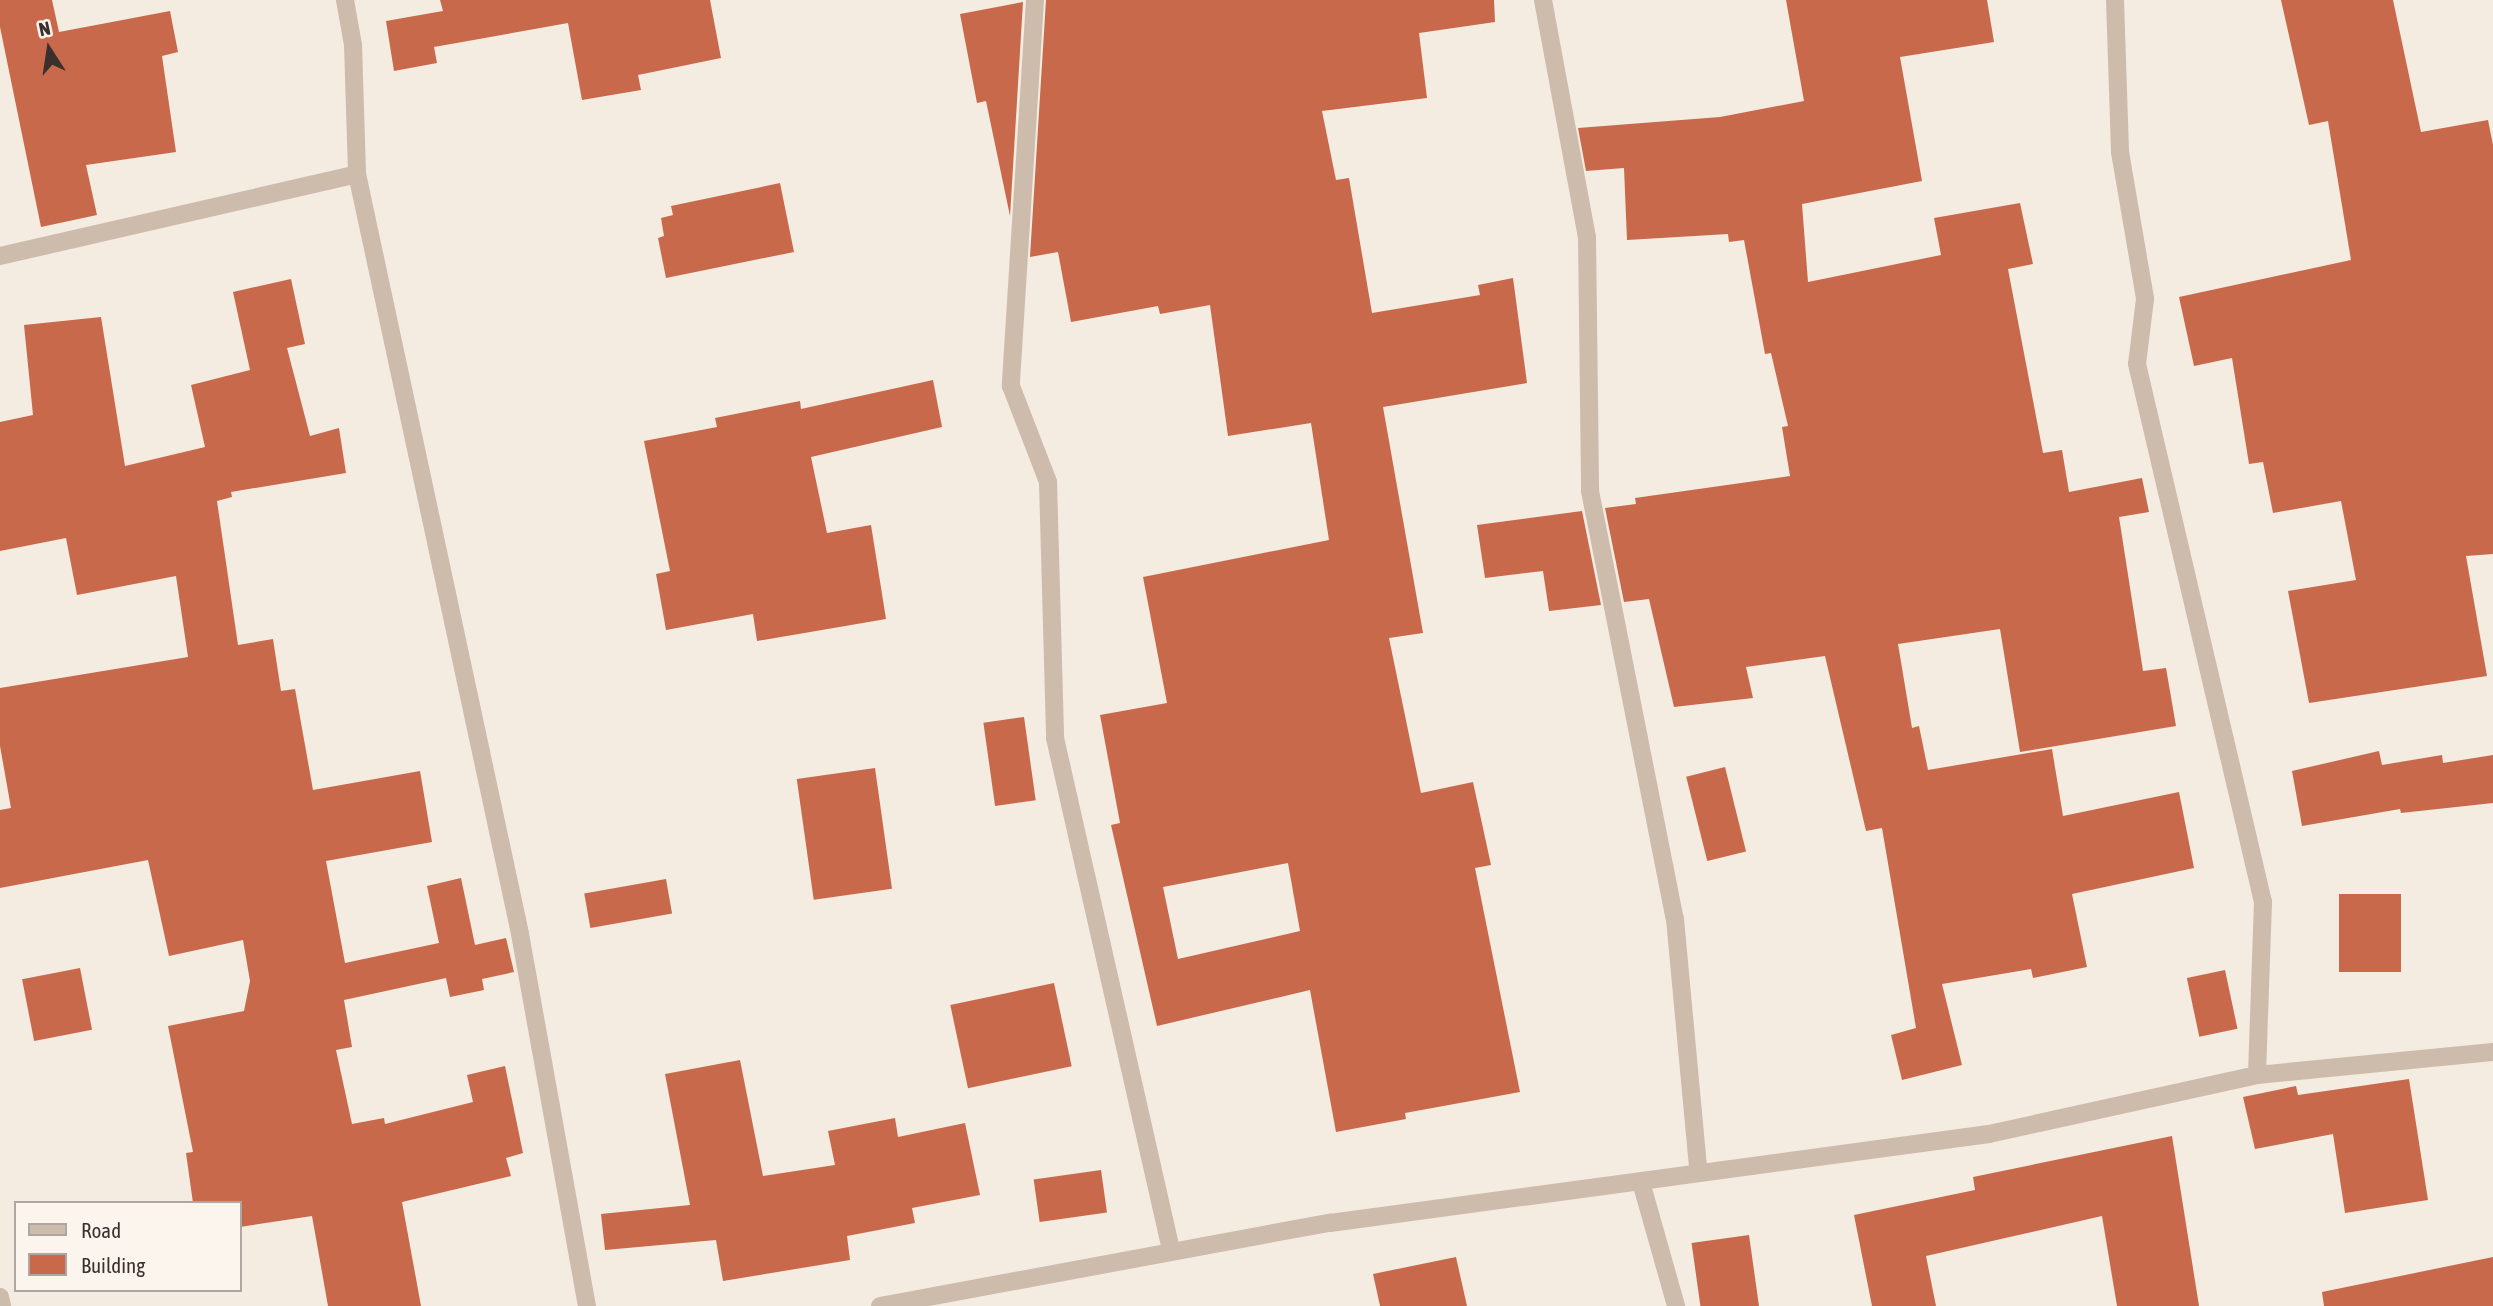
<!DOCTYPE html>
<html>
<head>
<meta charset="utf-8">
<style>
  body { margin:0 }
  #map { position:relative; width:2493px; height:1306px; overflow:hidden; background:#f4ebe1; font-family:"Asap Condensed",sans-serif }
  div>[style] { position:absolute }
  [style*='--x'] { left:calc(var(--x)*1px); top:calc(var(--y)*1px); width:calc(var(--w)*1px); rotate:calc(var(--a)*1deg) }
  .building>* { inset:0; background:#c8694b; transform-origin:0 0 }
  .minor>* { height:18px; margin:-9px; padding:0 9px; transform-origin:9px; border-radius:9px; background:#cdbbac }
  span { translate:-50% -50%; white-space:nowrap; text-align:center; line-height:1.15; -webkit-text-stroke:6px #fbf5ee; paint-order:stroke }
  .legend { position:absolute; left:14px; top:1201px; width:228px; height:91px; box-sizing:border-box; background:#fbf5ee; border:2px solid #aea6a0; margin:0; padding:9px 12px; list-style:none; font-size:21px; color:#3b302b }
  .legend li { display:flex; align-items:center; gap:14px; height:35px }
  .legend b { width:35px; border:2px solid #aea6a0 }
  .north { position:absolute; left:14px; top:14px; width:70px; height:70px; -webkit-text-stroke:5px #fbf5ee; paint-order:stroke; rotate:348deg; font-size:19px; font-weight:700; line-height:28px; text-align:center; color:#3b302b }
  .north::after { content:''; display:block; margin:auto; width:24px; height:32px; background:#3b302b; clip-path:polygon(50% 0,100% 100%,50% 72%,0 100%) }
</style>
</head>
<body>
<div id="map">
  <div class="building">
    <div style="clip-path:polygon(0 0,52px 0,59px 32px,170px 11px,178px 52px,162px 56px,176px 152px,86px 165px,97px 215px,41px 227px,0 27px)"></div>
    <div style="clip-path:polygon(440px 0,710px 0,721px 58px,638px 75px,641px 90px,582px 100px,568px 23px,434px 47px,437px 63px,394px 71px,386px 21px,443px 11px)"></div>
    <div style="clip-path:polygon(evenodd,1046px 0,1494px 0,1495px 22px,1419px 33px,1427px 98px,1322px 111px,1336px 180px,1349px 178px,1372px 313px,1480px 295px,1478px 285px,1513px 278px,1527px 383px,1383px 407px,1423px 633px,1389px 638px,1421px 793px,1473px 782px,1491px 865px,1475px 868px,1520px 1092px,1405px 1113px,1406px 1119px,1336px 1132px,1310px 990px,1157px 1026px,1111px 825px,1120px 823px,1100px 715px,1167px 703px,1143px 577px,1329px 540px,1311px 423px,1228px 436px,1210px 305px,1160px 314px,1158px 306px,1071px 322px,1058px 252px,1030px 257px,1046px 0,1288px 863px,1300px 931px,1178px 959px,1163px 887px,1288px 863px)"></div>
    <div style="clip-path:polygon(1786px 0,1987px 0,1994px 42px,1900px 57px,1922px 181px,1802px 204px,1808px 282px,1941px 255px,1934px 218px,2020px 203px,2033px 264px,2008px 269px,2043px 453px,2062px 450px,2069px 492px,2142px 478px,2149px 512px,2119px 517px,2143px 671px,2166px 668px,2176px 726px,2020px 752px,2000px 629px,1898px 644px,1912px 728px,1919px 726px,1928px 770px,2052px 749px,2063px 816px,2179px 792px,2194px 868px,2072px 894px,2087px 967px,2033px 978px,2031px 969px,1942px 984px,1962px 1065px,1902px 1080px,1891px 1035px,1916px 1028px,1882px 828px,1866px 831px,1825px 656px,1746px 667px,1753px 698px,1674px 707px,1649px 599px,1624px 602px,1605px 508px,1636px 504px,1635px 498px,1790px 476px,1782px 427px,1788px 426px,1771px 353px,1765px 354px,1744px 240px,1729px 242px,1728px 234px,1627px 240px,1624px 168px,1586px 171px,1578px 128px,1720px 117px,1804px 101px)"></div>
    <div style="clip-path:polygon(2281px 0,2393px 0,2421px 132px,2488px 120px,2493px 145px,2493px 554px,2466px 556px,2487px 676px,2309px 703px,2288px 591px,2356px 580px,2341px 501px,2273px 513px,2263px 462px,2249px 464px,2232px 358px,2194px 366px,2179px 297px,2351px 260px,2328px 121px,2309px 125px)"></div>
    <div style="clip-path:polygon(1023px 2px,1010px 216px,986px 101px,977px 103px,960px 14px)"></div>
    <div style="clip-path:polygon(780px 183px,794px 252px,666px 278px,658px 238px,664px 236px,661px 218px,673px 215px,671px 206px)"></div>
    <div style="clip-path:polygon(291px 279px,305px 344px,287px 348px,310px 436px,339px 428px,346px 473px,231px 492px,232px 497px,217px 501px,238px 645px,273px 639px,281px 691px,295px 689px,313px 790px,420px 771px,432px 842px,326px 861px,345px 963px,439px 943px,427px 886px,461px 878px,475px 945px,506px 938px,514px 972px,482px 979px,484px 990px,450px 997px,446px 978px,344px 1000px,352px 1047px,336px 1050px,352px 1124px,384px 1118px,385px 1124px,473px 1102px,467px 1075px,505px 1066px,523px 1153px,506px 1158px,511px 1176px,402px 1202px,421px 1306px,328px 1306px,312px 1216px,240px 1227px,240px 1203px,193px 1203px,186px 1153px,193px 1152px,168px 1026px,244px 1011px,250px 981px,243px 940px,169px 956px,148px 860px,0 888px,0 810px,11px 808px,0 746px,0 688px,188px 657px,176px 576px,77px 595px,66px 538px,0 551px,0 422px,33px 415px,24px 325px,101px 317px,125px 466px,205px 447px,191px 385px,250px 370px,233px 292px)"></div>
    <div style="clip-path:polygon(933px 380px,942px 427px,811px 457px,827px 533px,871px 525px,886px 619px,757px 641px,753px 614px,666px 630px,656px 574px,670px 571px,644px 441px,717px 427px,715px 418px,800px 401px,801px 409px)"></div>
    <div style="clip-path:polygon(1582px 511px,1601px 605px,1549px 611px,1543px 571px,1485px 578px,1477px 525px)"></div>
    <div style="left:1024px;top:717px;width:84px;height:41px;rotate:82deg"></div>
    <div style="clip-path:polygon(2379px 751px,2382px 765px,2442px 755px,2443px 763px,2493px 755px,2493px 803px,2401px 813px,2400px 809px,2302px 826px,2292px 771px)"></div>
    <div style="left:1725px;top:767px;width:87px;height:40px;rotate:76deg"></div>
    <div style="left:875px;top:768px;width:122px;height:79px;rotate:82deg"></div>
    <div style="left:666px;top:879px;width:35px;height:83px;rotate:80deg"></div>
    <div style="left:2339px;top:894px;width:62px;height:78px"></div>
    <div style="left:80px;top:968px;width:63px;height:59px;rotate:79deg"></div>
    <div style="left:2225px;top:970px;width:60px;height:39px;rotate:78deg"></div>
    <div style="left:1054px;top:983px;width:85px;height:106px;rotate:78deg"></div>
    <div style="clip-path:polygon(740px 1060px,763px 1176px,835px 1165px,828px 1131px,895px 1118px,898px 1137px,965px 1123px,980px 1195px,912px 1208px,915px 1223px,847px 1236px,850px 1260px,723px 1281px,716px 1240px,605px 1250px,601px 1214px,690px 1205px,665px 1074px)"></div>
    <div style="clip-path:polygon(2409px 1079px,2428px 1200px,2345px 1213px,2333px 1134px,2255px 1149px,2243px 1097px,2296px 1086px,2298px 1095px)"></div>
    <div style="clip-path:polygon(2172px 1136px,2199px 1306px,2117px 1306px,2102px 1216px,1926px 1256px,1936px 1306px,1872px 1306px,1854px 1215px,1975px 1190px,1973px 1177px)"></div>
    <div style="left:1101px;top:1170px;width:43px;height:68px;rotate:82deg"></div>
    <div style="left:1749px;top:1235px;width:72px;height:58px;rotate:82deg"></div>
    <div style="clip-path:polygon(1456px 1257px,1467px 1306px,1380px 1306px,1373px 1274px)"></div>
    <div style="clip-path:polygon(2493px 1257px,2493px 1306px,2324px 1306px,2322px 1292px)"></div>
  </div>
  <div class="minor">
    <div style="--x:345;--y:0;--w:46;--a:79.9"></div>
    <div style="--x:353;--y:45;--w:129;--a:88.2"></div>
    <div style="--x:357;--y:174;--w:777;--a:77.89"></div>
    <div style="--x:520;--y:934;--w:378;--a:79.8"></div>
    <div style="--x:1035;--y:0;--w:387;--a:93.6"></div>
    <div style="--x:1011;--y:386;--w:103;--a:68.9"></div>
    <div style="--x:1048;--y:482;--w:256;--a:88.4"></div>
    <div style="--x:1055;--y:738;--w:525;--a:77.23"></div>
    <div style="--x:1543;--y:0;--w:241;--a:79.5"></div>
    <div style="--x:1587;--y:237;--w:254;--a:89.3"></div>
    <div style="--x:1590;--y:491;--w:436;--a:78.8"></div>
    <div style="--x:1675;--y:919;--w:251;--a:84.7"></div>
    <div style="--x:2115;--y:0;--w:152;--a:88.1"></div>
    <div style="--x:2120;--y:152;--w:149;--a:80.3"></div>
    <div style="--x:2145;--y:299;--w:65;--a:97"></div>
    <div style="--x:2137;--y:364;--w:553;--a:76.82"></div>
    <div style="--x:2263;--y:902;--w:173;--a:92"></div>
    <div style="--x:0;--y:256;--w:366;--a:-12.9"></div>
    <div style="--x:1641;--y:1182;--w:129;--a:74.2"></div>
    <div style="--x:0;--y:1297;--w:9;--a:77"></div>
    <div style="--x:880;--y:1306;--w:458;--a:-10.5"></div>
    <div style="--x:1330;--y:1223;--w:665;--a:-7.69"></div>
    <div style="--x:1989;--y:1134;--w:274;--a:-12.4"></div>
    <div style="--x:2257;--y:1075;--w:237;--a:-5.6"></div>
  </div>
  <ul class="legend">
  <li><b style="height:9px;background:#cdbbac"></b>Road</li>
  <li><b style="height:19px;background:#c8694b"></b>Building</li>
  </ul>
  <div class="north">N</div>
</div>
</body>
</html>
